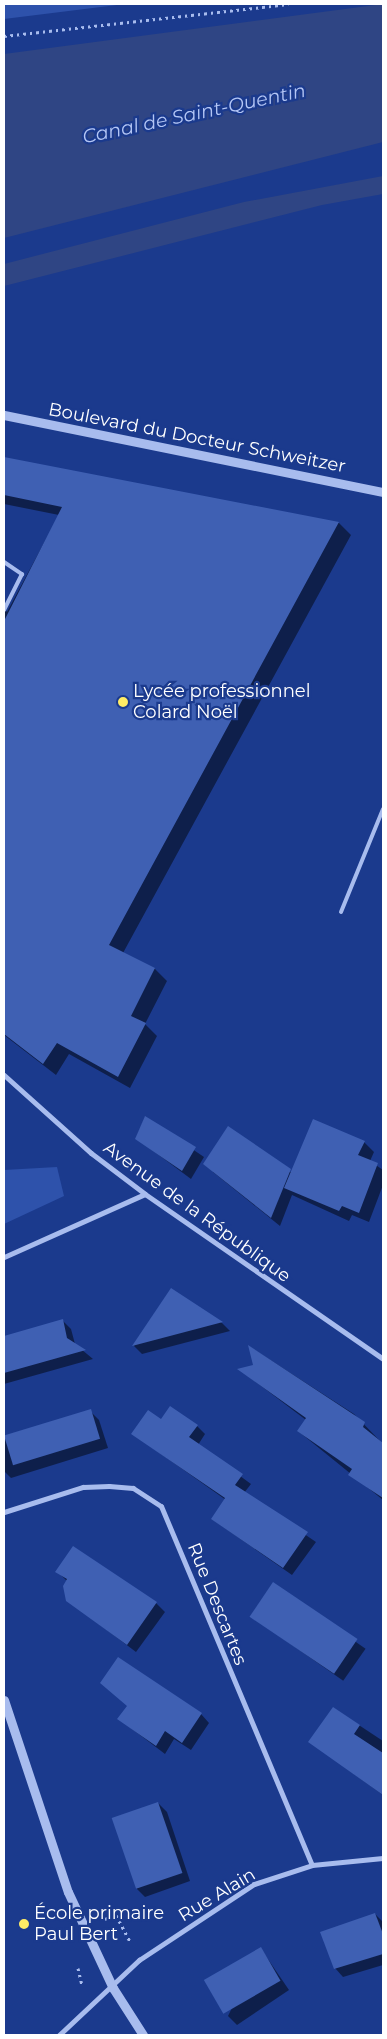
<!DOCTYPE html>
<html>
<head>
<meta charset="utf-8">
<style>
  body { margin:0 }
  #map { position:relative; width:387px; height:2039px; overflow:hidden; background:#1b3a8d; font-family:Montserrat,sans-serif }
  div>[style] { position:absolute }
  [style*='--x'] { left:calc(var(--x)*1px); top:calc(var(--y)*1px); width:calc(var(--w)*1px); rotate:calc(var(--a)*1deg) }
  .green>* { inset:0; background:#2e52ab }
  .water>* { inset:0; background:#2f4584 }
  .shadow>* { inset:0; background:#0007; transform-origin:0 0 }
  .building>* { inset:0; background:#3f60b3; transform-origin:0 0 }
  .path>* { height:3px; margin-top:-1.5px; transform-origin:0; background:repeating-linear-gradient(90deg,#a8bcee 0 2.5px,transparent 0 6.5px) }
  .service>* { height:4px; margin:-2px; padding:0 2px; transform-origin:2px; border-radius:2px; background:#a8bcee }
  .minor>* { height:5px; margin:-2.5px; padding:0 2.5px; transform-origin:2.5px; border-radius:2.5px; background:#a8bcee }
  .tertiary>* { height:9px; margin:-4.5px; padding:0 4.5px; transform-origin:4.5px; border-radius:4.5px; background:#a8bcee }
  .dots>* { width:14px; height:14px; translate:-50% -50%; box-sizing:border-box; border:2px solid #1b3a8d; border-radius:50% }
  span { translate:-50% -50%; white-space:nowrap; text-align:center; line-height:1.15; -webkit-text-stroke:4.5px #1b3a8d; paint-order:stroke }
  .street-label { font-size:18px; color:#fff }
  .poi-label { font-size:18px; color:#fff }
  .left { translate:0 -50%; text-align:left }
  .water-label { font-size:19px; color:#b4c6f5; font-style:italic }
  .frame { position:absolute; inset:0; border:5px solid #fff; pointer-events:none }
</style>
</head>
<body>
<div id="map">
  <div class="green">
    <div style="clip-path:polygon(4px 4px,125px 4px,4px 19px)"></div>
    <div style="clip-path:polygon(57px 1167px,64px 1196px,4px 1224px,4px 1170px)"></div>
  </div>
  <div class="water">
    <div style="clip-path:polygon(383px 4px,383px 142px,4px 238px,4px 54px)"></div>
    <div style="clip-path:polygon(383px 176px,383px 194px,322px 205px,4px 286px,4px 264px,244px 202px)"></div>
  </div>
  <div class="shadow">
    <div style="clip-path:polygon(4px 458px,339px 523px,351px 535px,123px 953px,155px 969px,167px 981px,145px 1024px,157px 1036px,130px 1088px,69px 1054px,56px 1075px,4px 1035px,4px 608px,7px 612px,59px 515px,4px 504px)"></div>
    <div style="clip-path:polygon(145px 1117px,204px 1157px,191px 1179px,136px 1138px)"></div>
    <div style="clip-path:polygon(364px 1142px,374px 1152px,370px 1161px,383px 1170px,383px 1185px,369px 1222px,352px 1215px,349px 1221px,292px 1195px,280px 1226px,213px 1172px,292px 1172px)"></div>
    <div style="clip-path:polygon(171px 1290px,222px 1323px,230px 1331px,142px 1354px,134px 1346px)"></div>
    <div style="clip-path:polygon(62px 1320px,71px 1329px,75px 1344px,93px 1359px,4px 1384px,4px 1338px)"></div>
    <div style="clip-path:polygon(250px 1347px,354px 1414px,383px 1444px,383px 1500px,298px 1431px,306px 1420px,240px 1370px,255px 1366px)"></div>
    <div style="clip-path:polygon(90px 1411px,99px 1420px,108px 1448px,11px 1478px,4px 1471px,4px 1436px)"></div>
    <div style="clip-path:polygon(162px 1421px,197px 1426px,205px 1434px,198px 1445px,251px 1484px,244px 1493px,316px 1542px,292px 1575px,212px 1519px,226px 1500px,133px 1434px)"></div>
    <div style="clip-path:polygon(57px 1571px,156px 1603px,165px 1612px,136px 1652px,67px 1600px,67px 1581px)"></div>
    <div style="left:273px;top:1584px;width:113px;height:39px;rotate:35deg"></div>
    <div style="clip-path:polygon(333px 1708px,383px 1741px,383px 1795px,310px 1742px)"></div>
    <div style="clip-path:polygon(201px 1714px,209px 1723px,191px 1750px,174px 1739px,165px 1754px,119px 1719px)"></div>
    <div style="clip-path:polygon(158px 1803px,167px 1812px,190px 1881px,145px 1897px,136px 1888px)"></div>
    <div style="clip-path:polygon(375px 1914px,383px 1922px,383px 1965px,343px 1977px,335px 1968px)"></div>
    <div style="clip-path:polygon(261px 1949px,289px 1990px,237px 2025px,228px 2016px)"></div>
  </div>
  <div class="building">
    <div style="clip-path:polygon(4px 457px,339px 522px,109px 945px,155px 968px,131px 1016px,146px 1023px,118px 1077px,57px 1043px,43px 1064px,4px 1034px,4px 621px,62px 507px,4px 495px)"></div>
    <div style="clip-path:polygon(145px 1116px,196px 1147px,182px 1171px,135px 1139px)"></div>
    <div style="clip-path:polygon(313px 1119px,365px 1141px,358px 1155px,378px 1163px,359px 1213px,342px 1206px,339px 1211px,284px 1188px)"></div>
    <div style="clip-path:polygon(228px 1126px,291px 1169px,271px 1218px,203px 1164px)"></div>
    <div style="clip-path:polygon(171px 1288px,223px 1322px,132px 1346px)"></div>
    <div style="clip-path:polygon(63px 1319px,67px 1338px,86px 1350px,4px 1373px,4px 1336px)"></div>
    <div style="clip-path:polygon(248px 1345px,365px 1422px,363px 1427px,383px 1443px,383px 1498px,348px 1475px,352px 1469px,297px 1431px,306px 1418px,237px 1369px,253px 1365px)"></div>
    <div style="clip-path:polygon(170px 1406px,198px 1425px,189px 1437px,243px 1474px,235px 1485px,308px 1532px,283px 1568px,211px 1519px,225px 1498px,131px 1434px,148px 1410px,161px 1419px)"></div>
    <div style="left:91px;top:1409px;width:31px;height:91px;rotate:73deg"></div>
    <div style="clip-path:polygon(73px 1546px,157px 1602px,127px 1645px,66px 1601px,63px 1586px,67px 1579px,55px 1572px)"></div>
    <div style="left:273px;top:1582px;width:102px;height:42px;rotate:34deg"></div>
    <div style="clip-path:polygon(118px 1657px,202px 1713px,182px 1743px,165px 1731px,156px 1746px,117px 1719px,127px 1706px,100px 1683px)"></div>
    <div style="clip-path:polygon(333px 1707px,360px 1725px,354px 1734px,383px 1753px,383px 1795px,308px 1742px)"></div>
    <div style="left:158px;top:1802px;width:75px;height:49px;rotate:71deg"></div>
    <div style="clip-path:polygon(375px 1913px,383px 1934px,383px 1954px,334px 1969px,320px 1932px)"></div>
    <div style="left:261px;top:1947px;width:39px;height:66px;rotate:60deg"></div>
  </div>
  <div class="path">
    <div style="--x:4;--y:36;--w:286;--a:-6.4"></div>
    <div style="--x:105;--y:1919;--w:12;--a:-20"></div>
    <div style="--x:116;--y:1915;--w:32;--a:62"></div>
    <div style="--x:78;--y:1968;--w:18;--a:77"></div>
  </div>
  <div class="service">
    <div style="--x:4;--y:562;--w:22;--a:34"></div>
    <div style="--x:22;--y:574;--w:40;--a:116.6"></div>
    <div style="--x:341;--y:912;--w:111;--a:-67.8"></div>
  </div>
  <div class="minor">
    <div style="--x:4;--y:1075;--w:117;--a:41.9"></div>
    <div style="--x:91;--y:1153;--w:68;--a:37.2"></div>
    <div style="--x:145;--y:1194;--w:290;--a:34.7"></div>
    <div style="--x:4;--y:1257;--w:154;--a:-24.1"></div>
    <div style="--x:4;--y:1512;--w:83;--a:-17.6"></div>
    <div style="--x:83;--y:1487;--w:26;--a:-2"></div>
    <div style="--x:109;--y:1486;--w:24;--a:5"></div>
    <div style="--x:133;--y:1488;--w:33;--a:33"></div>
    <div style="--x:161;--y:1506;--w:389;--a:67.2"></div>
    <div style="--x:59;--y:2035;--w:110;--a:-43.2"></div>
    <div style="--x:139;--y:1960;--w:138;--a:-33.5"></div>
    <div style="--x:254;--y:1884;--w:61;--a:-18.1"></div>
    <div style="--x:312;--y:1865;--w:71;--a:-5.6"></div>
  </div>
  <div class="tertiary">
    <div style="--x:4;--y:415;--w:387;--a:11.5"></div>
    <div style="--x:4;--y:1700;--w:202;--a:71.6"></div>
    <div style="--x:68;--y:1892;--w:106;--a:64.9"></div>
    <div style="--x:113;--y:1988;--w:56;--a:57.4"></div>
  </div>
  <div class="dots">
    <div style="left:123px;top:702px;background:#ffec65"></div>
    <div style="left:24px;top:1924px;background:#ffec65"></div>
  </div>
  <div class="street-label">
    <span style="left:197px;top:438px;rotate:11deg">Boulevard du Docteur Schweitzer</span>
    <span style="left:197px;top:1212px;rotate:36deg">Avenue de la République</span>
    <span style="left:217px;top:1604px;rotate:68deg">Rue Descartes</span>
    <span style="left:217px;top:1895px;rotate:-31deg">Rue Alain</span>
  </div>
  <div class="poi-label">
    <span class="left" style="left:133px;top:702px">Lycée professionnel<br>Colard Noël</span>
    <span class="left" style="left:34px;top:1924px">École primaire<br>Paul Bert</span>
  </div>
  <div class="water-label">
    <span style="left:194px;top:114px;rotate:-12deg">Canal de Saint-Quentin</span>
  </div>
  <div class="frame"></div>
</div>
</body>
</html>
